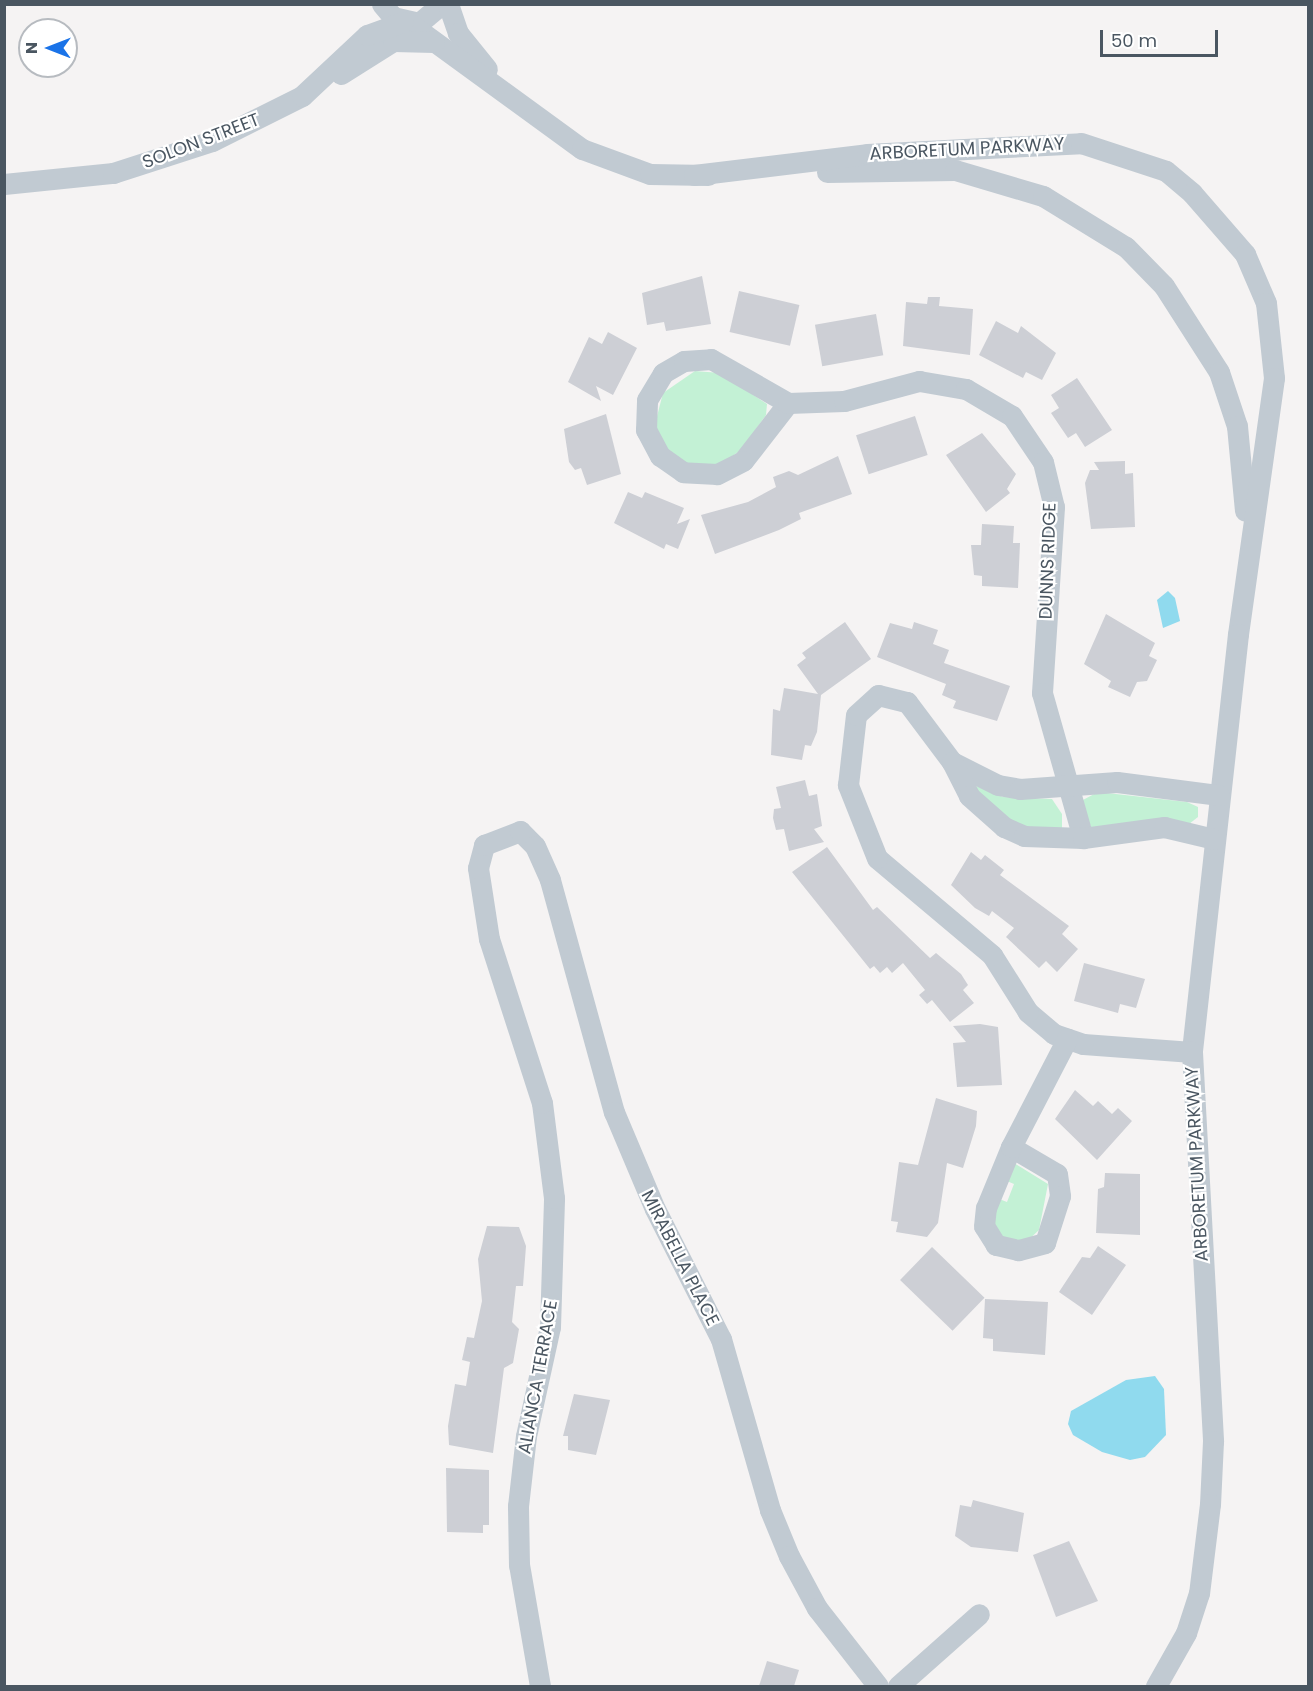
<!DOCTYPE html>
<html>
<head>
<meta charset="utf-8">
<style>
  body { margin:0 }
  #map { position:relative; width:1313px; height:1691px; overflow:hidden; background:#f5f3f3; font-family:Poppins,sans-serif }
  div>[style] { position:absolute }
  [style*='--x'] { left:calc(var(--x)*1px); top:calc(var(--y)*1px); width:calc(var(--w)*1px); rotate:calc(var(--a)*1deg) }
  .green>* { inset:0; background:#c3f1d5 }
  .water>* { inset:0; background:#90daee }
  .building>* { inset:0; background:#cdcfd5; transform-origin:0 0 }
  .minor>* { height:21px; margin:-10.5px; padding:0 10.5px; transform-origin:10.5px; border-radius:10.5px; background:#c1cad2 }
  span { translate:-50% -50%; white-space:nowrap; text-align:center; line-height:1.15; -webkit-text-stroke:4.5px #fff; paint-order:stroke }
  .street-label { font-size:18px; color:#4a5661 }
  .frame { position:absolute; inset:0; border:6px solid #4a5661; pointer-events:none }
  .north { position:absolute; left:18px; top:18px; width:60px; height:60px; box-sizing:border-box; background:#fff; border:2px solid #b7bbc0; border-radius:50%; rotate:270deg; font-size:16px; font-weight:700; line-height:24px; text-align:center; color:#4a5661 }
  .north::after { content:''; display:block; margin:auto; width:21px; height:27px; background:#1a73e8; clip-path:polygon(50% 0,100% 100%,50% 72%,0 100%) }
  .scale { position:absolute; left:1100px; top:30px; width:118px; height:27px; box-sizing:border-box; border:3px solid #4a5661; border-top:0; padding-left:8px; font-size:18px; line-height:21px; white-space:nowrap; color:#4a5661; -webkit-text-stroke:4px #fff; paint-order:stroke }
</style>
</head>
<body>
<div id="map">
  <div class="green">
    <div style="clip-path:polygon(695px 371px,720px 373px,767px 404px,766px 415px,742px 449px,721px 465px,691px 467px,662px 445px,655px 424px,663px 393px)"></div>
    <div style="clip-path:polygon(967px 782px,1003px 797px,1052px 799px,1062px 814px,1062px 828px,1017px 827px)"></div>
    <div style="clip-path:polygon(1098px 792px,1187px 802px,1198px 807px,1198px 817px,1189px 824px,1091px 827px,1081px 801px)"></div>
    <div style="clip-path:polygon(1014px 1163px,1048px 1184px,1039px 1230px,1025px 1243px,999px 1237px,990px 1208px,994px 1197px,1007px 1202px,1014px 1184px,1002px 1179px)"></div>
  </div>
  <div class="water">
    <div style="clip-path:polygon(1168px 591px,1175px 598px,1180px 621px,1163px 628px,1157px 600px)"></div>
    <div style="clip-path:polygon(1155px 1376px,1164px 1389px,1166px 1435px,1145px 1457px,1130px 1460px,1102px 1452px,1073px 1435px,1068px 1424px,1071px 1411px,1126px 1380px)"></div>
  </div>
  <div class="building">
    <div style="clip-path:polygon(702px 276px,711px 324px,666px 331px,664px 322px,647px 325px,642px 293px)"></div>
    <div style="left:739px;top:291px;width:62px;height:42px;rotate:13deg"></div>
    <div style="clip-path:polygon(928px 297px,940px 297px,939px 306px,973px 309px,970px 355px,903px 346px,906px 302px,927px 304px)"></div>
    <div style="left:876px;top:314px;width:42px;height:62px;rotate:80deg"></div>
    <div style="clip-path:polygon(996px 321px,1018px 333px,1021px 326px,1056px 353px,1042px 380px,1026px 372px,1023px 378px,979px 355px)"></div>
    <div style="clip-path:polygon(608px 332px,637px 348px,613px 395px,596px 386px,601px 401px,568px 382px,589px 337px,602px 344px)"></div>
    <div style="clip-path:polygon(1077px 378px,1112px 430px,1085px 447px,1076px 433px,1068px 438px,1051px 413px,1059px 408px,1051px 395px)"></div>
    <div style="clip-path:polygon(606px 414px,621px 474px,587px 485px,581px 468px,575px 470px,569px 462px,564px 429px)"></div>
    <div style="left:915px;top:416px;width:41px;height:62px;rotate:72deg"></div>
    <div style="clip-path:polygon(982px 433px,1016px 474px,1007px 489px,1010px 493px,986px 512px,946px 455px)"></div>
    <div style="clip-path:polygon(838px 456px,852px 494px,799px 513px,801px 519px,779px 530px,715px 554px,701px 515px,748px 502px,776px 487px,773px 477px,789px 471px,798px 475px)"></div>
    <div style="clip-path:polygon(1125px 461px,1125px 474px,1133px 473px,1135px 527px,1091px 529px,1085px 483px,1090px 470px,1099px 470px,1094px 462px)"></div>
    <div style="clip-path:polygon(628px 492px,642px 498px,645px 492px,684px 508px,677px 524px,690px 519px,678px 549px,666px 544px,664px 549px,614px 523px)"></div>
    <div style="clip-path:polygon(982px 524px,1014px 526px,1013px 543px,1020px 543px,1018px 588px,982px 586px,982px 576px,974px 575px,971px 545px,981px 545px)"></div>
    <div style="clip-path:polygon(1106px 614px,1155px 643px,1149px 656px,1157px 660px,1147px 681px,1137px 682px,1130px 697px,1108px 687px,1111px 681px,1084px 664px)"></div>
    <div style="clip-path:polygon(845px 622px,871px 659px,821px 695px,817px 732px,811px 746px,805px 745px,802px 760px,771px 755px,773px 709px,780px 711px,784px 688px,818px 694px,797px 665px,806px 658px,802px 653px)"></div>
    <div style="clip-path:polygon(914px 622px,938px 630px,933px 644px,949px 650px,944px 663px,1010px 686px,997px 721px,953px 708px,956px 701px,942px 695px,946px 684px,877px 657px,890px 623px,912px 629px)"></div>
    <div style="clip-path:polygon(805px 780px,809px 796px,817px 794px,822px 826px,814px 829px,824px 842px,789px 851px,784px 829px,776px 830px,773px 818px,774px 809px,781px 808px,776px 787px)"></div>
    <div style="clip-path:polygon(827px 847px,873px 910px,877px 907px,930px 958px,936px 953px,961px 974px,968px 985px,963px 990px,974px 1003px,950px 1022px,932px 1000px,927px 1004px,919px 995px,925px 990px,903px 963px,892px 973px,887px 967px,880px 973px,874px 966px,870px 969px,792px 872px)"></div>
    <div style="clip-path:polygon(971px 852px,981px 860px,985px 855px,1004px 870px,1000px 875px,1069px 926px,1062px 934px,1078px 949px,1057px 972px,1046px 961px,1039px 968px,1006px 937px,1014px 928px,992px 911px,989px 916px,975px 908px,951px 885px)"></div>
    <div style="clip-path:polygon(1084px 963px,1145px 979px,1136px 1008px,1120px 1004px,1118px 1013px,1074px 1001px)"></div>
    <div style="clip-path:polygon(980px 1024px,998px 1027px,1002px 1085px,957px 1087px,953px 1043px,966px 1042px,953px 1026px)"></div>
    <div style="clip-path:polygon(1075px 1090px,1093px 1106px,1098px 1101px,1112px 1114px,1118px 1108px,1132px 1121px,1097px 1160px,1055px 1119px)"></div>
    <div style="clip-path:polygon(936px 1098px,977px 1111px,976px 1126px,963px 1168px,947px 1163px,938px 1223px,927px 1237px,896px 1232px,898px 1222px,891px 1221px,899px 1162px,918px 1165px)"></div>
    <div style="clip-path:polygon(1105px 1173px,1140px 1174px,1140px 1235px,1096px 1233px,1098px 1189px,1104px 1187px)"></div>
    <div style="clip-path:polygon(487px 1226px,519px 1227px,526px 1246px,523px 1286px,516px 1286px,512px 1322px,519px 1329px,513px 1363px,504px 1368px,493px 1453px,449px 1445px,448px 1426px,455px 1384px,466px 1386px,470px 1362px,462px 1360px,467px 1337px,474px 1338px,482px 1301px,478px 1259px)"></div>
    <div style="clip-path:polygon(1098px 1246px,1126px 1265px,1092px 1315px,1059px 1292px,1082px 1257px,1090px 1258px)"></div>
    <div style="left:932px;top:1247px;width:73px;height:46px;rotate:44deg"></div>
    <div style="clip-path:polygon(985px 1299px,1048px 1302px,1045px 1355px,993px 1351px,993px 1339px,983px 1338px)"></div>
    <div style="clip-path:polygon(574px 1394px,610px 1400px,596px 1455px,568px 1450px,568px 1436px,563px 1436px)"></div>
    <div style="clip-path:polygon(446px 1468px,489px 1470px,489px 1525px,483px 1525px,483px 1533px,447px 1532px)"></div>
    <div style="clip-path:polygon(973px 1500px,1024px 1513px,1018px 1552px,971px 1547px,955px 1536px,960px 1505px,971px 1507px)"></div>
    <div style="clip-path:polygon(1069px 1541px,1098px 1601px,1056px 1617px,1033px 1555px)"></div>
    <div style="clip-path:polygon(767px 1661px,799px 1670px,794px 1686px,759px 1686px)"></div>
  </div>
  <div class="minor">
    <div style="--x:382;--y:4;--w:17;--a:50"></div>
    <div style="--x:393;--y:17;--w:27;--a:13"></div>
    <div style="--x:419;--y:23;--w:30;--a:-40"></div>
    <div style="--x:448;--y:4;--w:31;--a:71"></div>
    <div style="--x:458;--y:33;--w:46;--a:51.1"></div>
    <div style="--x:409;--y:23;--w:214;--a:36.1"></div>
    <div style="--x:582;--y:149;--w:72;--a:20.2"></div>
    <div style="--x:650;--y:174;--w:58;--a:1"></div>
    <div style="--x:341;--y:74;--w:62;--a:-32.4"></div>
    <div style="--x:393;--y:41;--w:41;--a:1.4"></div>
    <div style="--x:827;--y:172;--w:128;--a:-0.9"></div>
    <div style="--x:955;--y:170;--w:92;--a:16.5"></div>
    <div style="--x:1043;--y:196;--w:97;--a:31.6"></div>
    <div style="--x:1126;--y:247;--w:54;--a:45.7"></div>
    <div style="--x:1164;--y:286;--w:102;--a:57.4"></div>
    <div style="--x:1219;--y:372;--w:57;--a:71.6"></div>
    <div style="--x:1237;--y:426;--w:85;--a:84.6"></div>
    <div style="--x:694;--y:175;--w:174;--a:-6.9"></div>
    <div style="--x:867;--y:154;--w:214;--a:-2.9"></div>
    <div style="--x:1081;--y:143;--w:89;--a:18.2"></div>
    <div style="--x:1166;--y:171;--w:34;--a:40"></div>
    <div style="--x:1192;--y:193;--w:81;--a:49"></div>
    <div style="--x:1245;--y:254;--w:53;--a:66.8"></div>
    <div style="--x:1266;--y:303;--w:75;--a:83.9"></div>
    <div style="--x:1274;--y:378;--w:259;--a:98"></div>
    <div style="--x:1238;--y:634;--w:421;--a:96.3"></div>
    <div style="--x:1192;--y:1052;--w:390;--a:86.9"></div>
    <div style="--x:1213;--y:1441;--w:63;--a:92.7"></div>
    <div style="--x:1210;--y:1504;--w:90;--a:97"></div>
    <div style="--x:1199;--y:1593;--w:42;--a:108"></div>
    <div style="--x:1186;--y:1633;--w:61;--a:119.5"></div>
    <div style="--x:4;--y:184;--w:110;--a:-5.8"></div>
    <div style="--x:113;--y:173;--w:104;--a:-17.9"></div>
    <div style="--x:212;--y:141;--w:101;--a:-26.6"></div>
    <div style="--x:302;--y:96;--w:89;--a:-43.2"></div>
    <div style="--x:367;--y:35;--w:38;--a:-20"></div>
    <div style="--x:788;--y:403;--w:73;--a:127.8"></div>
    <div style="--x:743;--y:461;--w:29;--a:153"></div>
    <div style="--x:717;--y:474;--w:34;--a:-177"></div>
    <div style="--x:683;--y:472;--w:28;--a:-145"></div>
    <div style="--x:660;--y:456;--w:30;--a:-118"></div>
    <div style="--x:646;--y:430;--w:30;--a:-88"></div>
    <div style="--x:647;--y:400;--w:31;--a:-59"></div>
    <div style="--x:663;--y:373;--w:24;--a:-30"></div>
    <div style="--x:684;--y:361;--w:27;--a:-4"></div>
    <div style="--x:711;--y:359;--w:89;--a:29.7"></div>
    <div style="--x:788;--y:403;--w:56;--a:-2"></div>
    <div style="--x:844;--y:401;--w:78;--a:-14.9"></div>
    <div style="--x:919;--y:381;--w:48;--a:9.7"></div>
    <div style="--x:966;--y:389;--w:53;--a:30.4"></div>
    <div style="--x:1012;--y:416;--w:55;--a:56"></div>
    <div style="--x:1043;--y:462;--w:46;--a:76.3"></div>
    <div style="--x:1054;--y:507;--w:186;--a:93.7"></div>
    <div style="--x:1042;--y:693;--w:151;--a:74.2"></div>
    <div style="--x:952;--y:762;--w:51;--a:26.6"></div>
    <div style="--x:998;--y:785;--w:22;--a:10"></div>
    <div style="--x:1020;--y:789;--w:97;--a:-4.1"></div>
    <div style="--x:1117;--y:782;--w:103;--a:7.3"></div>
    <div style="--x:1192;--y:1052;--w:109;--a:-175.8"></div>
    <div style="--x:1083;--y:1044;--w:31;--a:-161"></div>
    <div style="--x:1054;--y:1034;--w:34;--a:-140"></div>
    <div style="--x:1028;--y:1012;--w:67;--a:-122.3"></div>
    <div style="--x:992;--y:955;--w:150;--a:-139.9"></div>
    <div style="--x:877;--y:858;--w:79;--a:-111.7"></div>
    <div style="--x:848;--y:785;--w:70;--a:-83.5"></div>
    <div style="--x:856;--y:715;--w:30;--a:-42"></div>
    <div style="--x:878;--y:695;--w:30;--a:14"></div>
    <div style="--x:907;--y:702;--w:75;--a:53.1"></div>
    <div style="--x:952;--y:762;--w:38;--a:63"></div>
    <div style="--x:969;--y:796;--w:47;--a:41.5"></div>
    <div style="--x:1004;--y:827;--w:22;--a:24"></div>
    <div style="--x:1024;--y:836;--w:59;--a:1.9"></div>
    <div style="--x:1083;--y:838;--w:82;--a:-7.7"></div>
    <div style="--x:1164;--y:827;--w:51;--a:13.5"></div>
    <div style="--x:1011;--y:1147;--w:53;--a:30.4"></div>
    <div style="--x:1057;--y:1174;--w:22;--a:82"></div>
    <div style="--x:1060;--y:1196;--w:49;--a:107.7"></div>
    <div style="--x:1045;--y:1243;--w:28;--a:165"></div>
    <div style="--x:1018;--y:1250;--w:23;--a:-167"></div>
    <div style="--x:996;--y:1245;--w:22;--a:-122"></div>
    <div style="--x:984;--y:1226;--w:18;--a:-84"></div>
    <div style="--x:986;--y:1208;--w:66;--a:-67.7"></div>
    <div style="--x:1011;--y:1147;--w:122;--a:-62.6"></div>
    <div style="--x:540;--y:1686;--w:123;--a:-99.8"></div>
    <div style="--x:519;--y:1565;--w:59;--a:-91"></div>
    <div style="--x:518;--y:1506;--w:70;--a:-83.5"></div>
    <div style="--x:526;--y:1436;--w:112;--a:-77.6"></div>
    <div style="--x:550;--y:1327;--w:129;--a:-88.2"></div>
    <div style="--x:554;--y:1198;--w:96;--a:-97.2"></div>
    <div style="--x:542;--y:1103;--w:172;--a:-107.9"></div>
    <div style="--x:489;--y:939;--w:72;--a:-98.8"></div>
    <div style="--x:478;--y:868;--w:24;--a:-75"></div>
    <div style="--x:484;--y:845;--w:39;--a:-21"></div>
    <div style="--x:520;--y:831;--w:21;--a:45"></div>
    <div style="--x:535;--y:846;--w:37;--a:66"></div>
    <div style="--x:550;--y:880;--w:241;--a:74.6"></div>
    <div style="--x:614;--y:1112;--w:105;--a:67.1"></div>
    <div style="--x:655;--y:1209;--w:146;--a:63.1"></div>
    <div style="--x:721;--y:1339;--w:178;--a:74"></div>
    <div style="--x:770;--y:1510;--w:50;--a:67.6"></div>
    <div style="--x:789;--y:1556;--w:59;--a:61.7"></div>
    <div style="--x:817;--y:1608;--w:99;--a:52"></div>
    <div style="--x:898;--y:1686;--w:108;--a:-41.6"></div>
  </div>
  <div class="street-label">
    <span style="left:201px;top:141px;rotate:-21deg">SOLON STREET</span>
    <span style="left:967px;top:149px;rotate:-3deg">ARBORETUM PARKWAY</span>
    <span style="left:1048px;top:561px;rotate:-88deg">DUNNS RIDGE</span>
    <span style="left:1197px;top:1164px;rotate:-93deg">ARBORETUM PARKWAY</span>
    <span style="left:680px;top:1258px;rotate:63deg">MIRABELLA PLACE</span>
    <span style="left:538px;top:1377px;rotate:-80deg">ALIANCA TERRACE</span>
  </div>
  <div class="frame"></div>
  <div class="north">N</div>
  <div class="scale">50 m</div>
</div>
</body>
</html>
